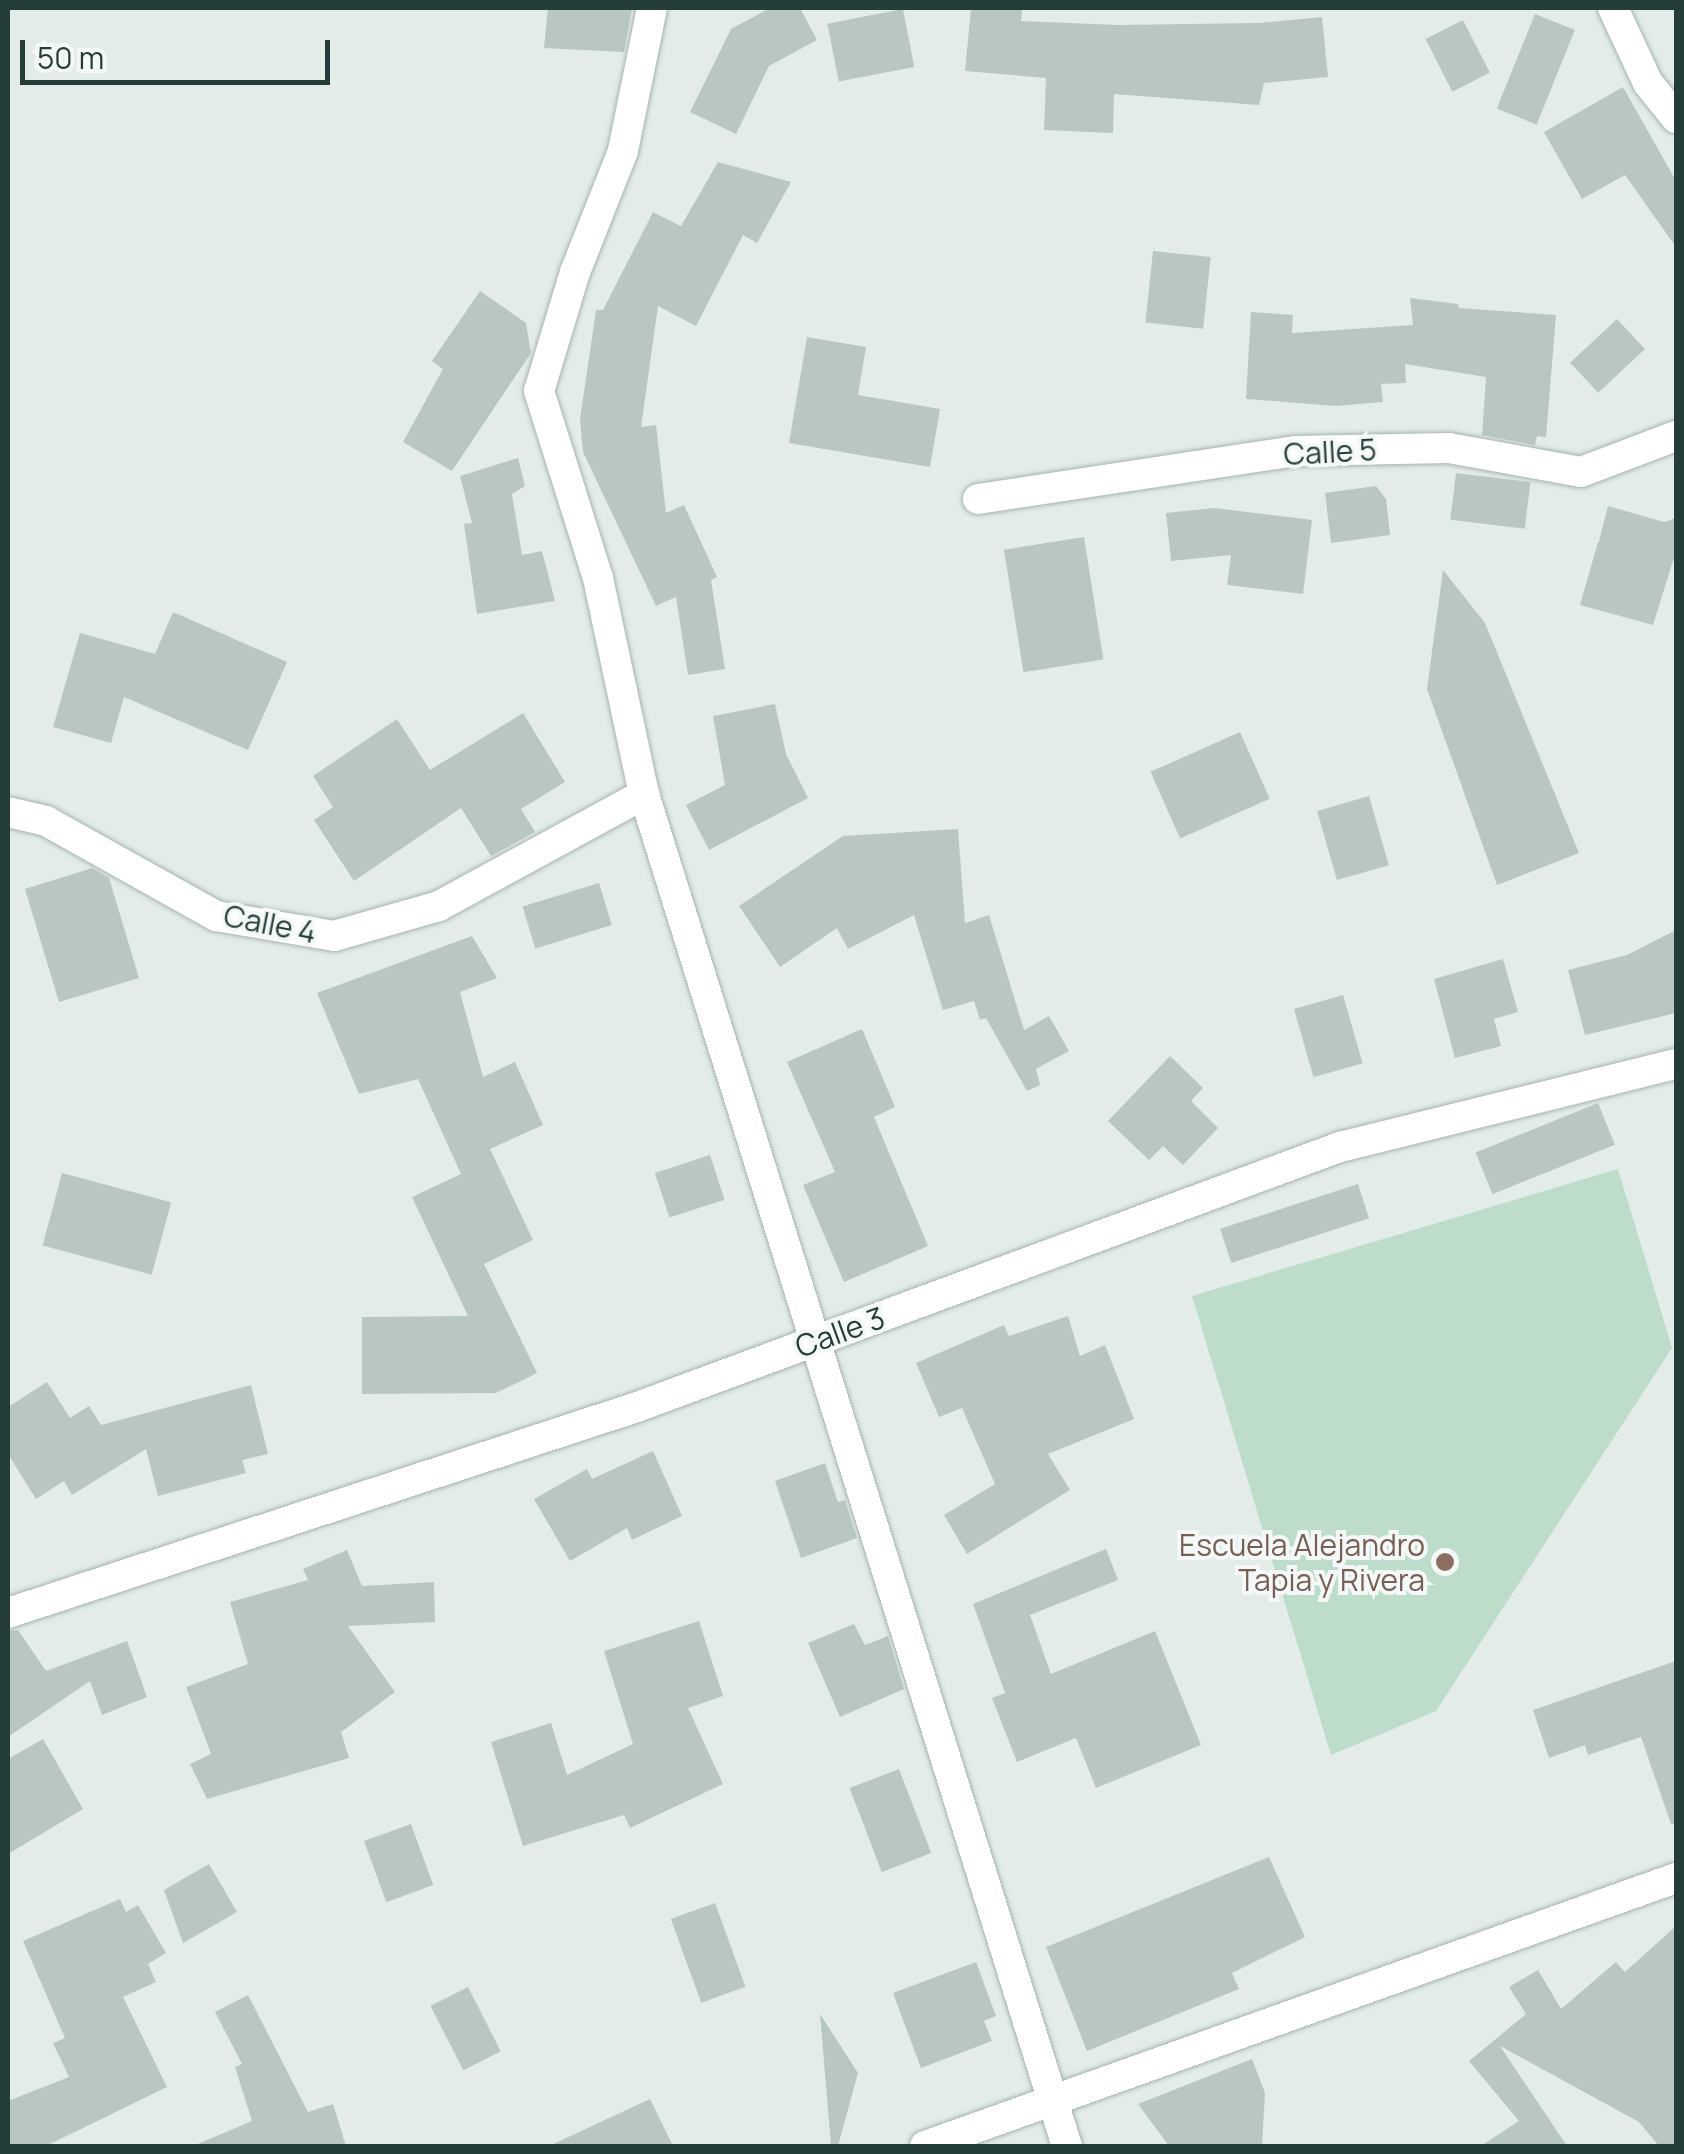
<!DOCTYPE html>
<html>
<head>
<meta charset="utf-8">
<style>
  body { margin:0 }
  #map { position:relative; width:1684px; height:2154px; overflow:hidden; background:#e3ece9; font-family:Manrope,sans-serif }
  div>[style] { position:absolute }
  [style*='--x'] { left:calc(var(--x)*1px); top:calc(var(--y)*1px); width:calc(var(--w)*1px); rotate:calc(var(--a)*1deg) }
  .green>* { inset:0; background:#bddcca }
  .building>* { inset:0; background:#b9c7c3; transform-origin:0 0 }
  .roads { filter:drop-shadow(0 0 2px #a6b4b1) drop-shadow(0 0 2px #a6b4b1) }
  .street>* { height:30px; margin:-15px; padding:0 15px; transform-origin:15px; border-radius:15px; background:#fff }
  .dots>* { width:28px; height:28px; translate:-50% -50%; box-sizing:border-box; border:5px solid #f4f9f7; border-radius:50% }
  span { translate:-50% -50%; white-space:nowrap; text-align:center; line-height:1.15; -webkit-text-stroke:8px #f4f9f7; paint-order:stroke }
  .street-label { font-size:30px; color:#243d39 }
  .education-label { font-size:30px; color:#785e54 }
  .right { translate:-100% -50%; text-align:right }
  .frame { position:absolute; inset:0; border:10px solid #243d39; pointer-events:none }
  .scale { position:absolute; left:20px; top:40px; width:310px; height:45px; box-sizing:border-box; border:5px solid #243d39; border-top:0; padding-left:12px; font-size:30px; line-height:35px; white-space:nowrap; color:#243d39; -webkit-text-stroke:8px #f4f9f7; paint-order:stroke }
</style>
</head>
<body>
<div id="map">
  <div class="green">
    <div style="clip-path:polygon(1618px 1169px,1672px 1348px,1436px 1711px,1331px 1755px,1192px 1296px)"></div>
  </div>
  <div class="building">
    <div style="clip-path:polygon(548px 8px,632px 8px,624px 52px,544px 48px)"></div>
    <div style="clip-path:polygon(770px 8px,800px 8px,817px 40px,769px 66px,736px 134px,690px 112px,731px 29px)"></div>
    <div style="clip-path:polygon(971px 8px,1022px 8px,1021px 21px,1118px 25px,1258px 23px,1322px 17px,1328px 77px,1264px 83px,1259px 105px,1114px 94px,1113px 133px,1044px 130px,1046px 78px,965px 71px)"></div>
    <div style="left:903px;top:9px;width:59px;height:77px;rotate:79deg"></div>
    <div style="left:1535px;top:14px;width:43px;height:102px;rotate:22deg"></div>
    <div style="left:1463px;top:20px;width:59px;height:42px;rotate:63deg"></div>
    <div style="clip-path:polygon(1623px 87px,1676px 181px,1676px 247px,1625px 175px,1582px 199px,1544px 132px)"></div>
    <div style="clip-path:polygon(718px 162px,791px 182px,757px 243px,743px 235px,696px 326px,658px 306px,641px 427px,656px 425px,666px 513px,684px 505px,717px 577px,711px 580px,725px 669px,688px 675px,676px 597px,656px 606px,583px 452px,580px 419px,596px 310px,603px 310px,653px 212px,681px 226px)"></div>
    <div style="left:1153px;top:251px;width:58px;height:72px;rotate:6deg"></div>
    <div style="clip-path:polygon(480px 291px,526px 323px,531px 353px,452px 471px,403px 442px,443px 369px,432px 361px)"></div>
    <div style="clip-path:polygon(1410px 298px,1458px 304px,1459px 308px,1556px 315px,1546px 437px,1537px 436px,1535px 445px,1482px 435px,1486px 377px,1405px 364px,1406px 383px,1381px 384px,1383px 402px,1336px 406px,1246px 399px,1251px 312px,1293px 315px,1292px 333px,1413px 325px)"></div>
    <div style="left:1617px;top:319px;width:41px;height:64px;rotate:47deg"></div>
    <div style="clip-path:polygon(807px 337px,866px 347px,858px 395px,940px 409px,930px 467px,789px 443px)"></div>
    <div style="clip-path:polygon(518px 458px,525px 486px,512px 494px,522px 555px,542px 551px,555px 601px,477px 614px,464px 524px,472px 523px,460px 476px)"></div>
    <div style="left:1456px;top:473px;width:75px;height:47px;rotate:7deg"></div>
    <div style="clip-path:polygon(1376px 486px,1386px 499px,1390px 535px,1331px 543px,1325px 493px)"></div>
    <div style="clip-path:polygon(1608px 506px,1664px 522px,1676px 518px,1676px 551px,1653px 625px,1580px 605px,1598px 542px,1602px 541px,1599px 541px)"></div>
    <div style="clip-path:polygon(1214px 508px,1312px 520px,1303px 594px,1227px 585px,1231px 555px,1171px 561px,1166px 513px)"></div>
    <div style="left:1084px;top:537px;width:124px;height:81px;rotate:81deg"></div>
    <div style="clip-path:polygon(1443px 570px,1485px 623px,1579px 853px,1497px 885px,1427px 689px)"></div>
    <div style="clip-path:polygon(173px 612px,287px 662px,248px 750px,124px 697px,111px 743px,53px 727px,80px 633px,155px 654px)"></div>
    <div style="clip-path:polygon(775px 704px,786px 754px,808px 798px,709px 850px,686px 805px,725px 785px,713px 716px)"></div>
    <div style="clip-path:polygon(523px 713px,565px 782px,521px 809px,535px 832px,491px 856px,461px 808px,354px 881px,314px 820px,333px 807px,313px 776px,397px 719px,430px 770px)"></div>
    <div style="left:1240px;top:732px;width:73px;height:98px;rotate:66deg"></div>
    <div style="left:1369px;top:796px;width:72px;height:54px;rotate:74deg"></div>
    <div style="clip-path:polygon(958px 829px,965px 923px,989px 915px,1024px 1030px,1049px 1016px,1069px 1051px,1036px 1069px,1040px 1085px,1027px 1091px,986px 1018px,980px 1020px,974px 1001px,943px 1010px,914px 915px,848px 949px,837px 928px,780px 967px,739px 906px,843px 836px)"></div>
    <div style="clip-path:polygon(92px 868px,109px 878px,139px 978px,59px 1002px,25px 889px)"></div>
    <div style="left:599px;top:883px;width:44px;height:80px;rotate:73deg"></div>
    <div style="clip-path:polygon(1676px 930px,1676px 1013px,1585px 1035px,1568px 970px,1627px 955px)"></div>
    <div style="clip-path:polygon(472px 936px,497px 978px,460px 992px,483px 1077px,515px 1062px,543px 1125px,490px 1149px,533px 1240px,484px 1264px,537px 1373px,496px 1393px,362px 1394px,362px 1317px,468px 1316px,412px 1197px,461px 1174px,418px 1079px,359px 1094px,317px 993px)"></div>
    <div style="clip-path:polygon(1503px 959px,1518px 1012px,1494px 1019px,1501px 1046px,1455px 1058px,1434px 979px)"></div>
    <div style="left:1343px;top:995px;width:71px;height:51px;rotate:74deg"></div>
    <div style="clip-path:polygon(862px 1029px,895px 1107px,874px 1117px,928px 1246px,844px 1282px,803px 1185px,835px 1172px,787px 1062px)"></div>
    <div style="clip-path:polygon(1170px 1056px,1203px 1088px,1191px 1101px,1218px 1128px,1183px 1165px,1163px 1146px,1149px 1160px,1108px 1121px)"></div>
    <div style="left:1598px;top:1103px;width:45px;height:132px;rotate:68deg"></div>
    <div style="left:710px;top:1155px;width:47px;height:58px;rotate:72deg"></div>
    <div style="left:62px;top:1173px;width:113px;height:75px;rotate:15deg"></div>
    <div style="left:1358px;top:1184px;width:36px;height:145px;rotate:72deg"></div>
    <div style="clip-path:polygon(1068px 1316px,1080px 1356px,1105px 1345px,1134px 1419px,1048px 1454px,1070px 1490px,967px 1554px,944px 1515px,995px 1484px,962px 1408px,939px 1417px,916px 1363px,1004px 1325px,1009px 1336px)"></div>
    <div style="clip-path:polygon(47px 1382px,70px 1418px,89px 1406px,101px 1425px,251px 1385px,268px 1454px,242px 1460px,246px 1473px,158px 1496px,146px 1449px,72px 1495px,64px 1481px,36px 1499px,8px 1454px,8px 1407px)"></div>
    <div style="clip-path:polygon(653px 1451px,682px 1516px,632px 1540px,627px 1528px,570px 1561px,534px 1499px,587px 1469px,592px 1479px)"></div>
    <div style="clip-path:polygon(825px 1463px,838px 1502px,845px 1500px,857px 1538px,801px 1558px,775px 1481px)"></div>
    <div style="clip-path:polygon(1106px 1549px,1118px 1580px,1030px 1615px,1051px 1674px,1155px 1631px,1201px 1745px,1096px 1788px,1076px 1738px,1017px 1762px,992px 1698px,1005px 1693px,973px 1604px)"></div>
    <div style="clip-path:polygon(347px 1550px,362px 1586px,434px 1582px,435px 1622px,348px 1626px,395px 1692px,341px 1732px,349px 1758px,207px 1799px,190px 1764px,211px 1754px,186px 1687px,248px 1664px,230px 1602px,308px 1580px,303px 1569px)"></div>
    <div style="clip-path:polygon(699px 1621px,723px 1696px,688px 1708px,723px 1784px,630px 1828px,624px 1815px,523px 1846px,491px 1742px,551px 1723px,567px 1775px,633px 1744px,604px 1651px)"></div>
    <div style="clip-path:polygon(854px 1624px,865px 1645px,888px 1636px,904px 1689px,840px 1717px,808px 1643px)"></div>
    <div style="clip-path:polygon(18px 1630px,46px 1671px,127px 1641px,147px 1697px,102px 1715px,90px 1681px,8px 1737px,8px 1631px)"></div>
    <div style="clip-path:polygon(1676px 1661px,1676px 1823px,1671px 1824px,1641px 1737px,1588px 1755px,1585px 1745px,1549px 1758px,1533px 1710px)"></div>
    <div style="clip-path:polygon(43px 1739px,83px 1809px,8px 1854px,8px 1759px)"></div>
    <div style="left:899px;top:1769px;width:90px;height:53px;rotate:69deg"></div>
    <div style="left:411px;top:1824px;width:65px;height:50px;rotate:70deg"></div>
    <div style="clip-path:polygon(1269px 1857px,1305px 1937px,1232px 1973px,1239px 1989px,1087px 2051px,1046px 1947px)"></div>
    <div style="clip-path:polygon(209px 1864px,237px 1912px,183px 1943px,164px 1890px)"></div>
    <div style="clip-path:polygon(120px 1899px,126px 1912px,138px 1905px,166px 1953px,148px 1964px,156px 1982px,123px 1997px,167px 2087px,46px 2146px,8px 2146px,8px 2101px,69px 2077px,53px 2043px,65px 2038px,23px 1941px)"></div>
    <div style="left:715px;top:1903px;width:89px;height:47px;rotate:70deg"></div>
    <div style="clip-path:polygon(1676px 1926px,1676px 2146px,1659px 2146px,1639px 2122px,1500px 2046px,1567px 2146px,1481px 2146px,1519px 2121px,1469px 2061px,1526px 2014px,1509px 1987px,1538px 1970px,1561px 2009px,1616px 1962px,1625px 1972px)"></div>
    <div style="clip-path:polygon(976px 1962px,996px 2016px,984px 2021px,992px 2041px,921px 2068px,893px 1993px)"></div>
    <div style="left:468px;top:1987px;width:72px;height:42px;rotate:63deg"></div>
    <div style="clip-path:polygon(248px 1995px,308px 2112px,333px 2104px,346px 2146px,193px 2146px,252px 2121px,235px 2067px,242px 2064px,215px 2012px)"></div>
    <div style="clip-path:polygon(820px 2014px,858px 2073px,838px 2146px,831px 2146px)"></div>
    <div style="clip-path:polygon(1252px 2059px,1265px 2093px,1262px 2146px,1169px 2146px,1138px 2104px)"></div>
    <div style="clip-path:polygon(650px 2099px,673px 2146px,549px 2146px)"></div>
  </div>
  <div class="roads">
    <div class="street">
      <div style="--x:652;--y:8;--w:146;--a:101.5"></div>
      <div style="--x:623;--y:151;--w:130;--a:111.6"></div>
      <div style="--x:575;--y:272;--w:124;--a:106.8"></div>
      <div style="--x:539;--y:391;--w:196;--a:72.5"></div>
      <div style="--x:598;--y:578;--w:221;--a:78"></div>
      <div style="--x:644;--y:794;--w:1417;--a:72.63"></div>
      <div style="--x:1613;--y:8;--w:83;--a:65"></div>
      <div style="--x:1648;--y:83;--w:45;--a:51.3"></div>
      <div style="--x:978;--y:499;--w:322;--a:-8.6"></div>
      <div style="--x:1296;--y:451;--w:153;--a:-1.1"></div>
      <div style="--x:1449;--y:448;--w:134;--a:10.3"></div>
      <div style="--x:1581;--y:472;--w:102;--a:-20.8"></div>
      <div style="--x:8;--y:812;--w:39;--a:13"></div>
      <div style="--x:46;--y:821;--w:195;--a:29.2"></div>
      <div style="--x:216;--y:916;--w:120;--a:9.6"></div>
      <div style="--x:334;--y:936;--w:109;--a:-15.9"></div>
      <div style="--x:439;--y:906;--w:234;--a:-28.6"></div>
      <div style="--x:8;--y:1613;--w:662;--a:-18.13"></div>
      <div style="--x:637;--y:1407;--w:750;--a:-20.3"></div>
      <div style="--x:1340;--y:1147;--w:346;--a:-13.9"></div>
      <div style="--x:925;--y:2146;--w:797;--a:-19.64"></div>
    </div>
  </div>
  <div class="dots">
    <div style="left:1445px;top:1562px;background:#8d6e63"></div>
  </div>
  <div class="street-label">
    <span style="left:1330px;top:452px;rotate:-3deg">Calle 5</span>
    <span style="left:270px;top:924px;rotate:11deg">Calle 4</span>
    <span style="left:840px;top:1332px;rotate:-20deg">Calle 3</span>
  </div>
  <div class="education-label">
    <span class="right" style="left:1425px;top:1562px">Escuela Alejandro<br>Tapia y Rivera</span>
  </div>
  <div class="frame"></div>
  <div class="scale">50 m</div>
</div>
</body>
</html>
